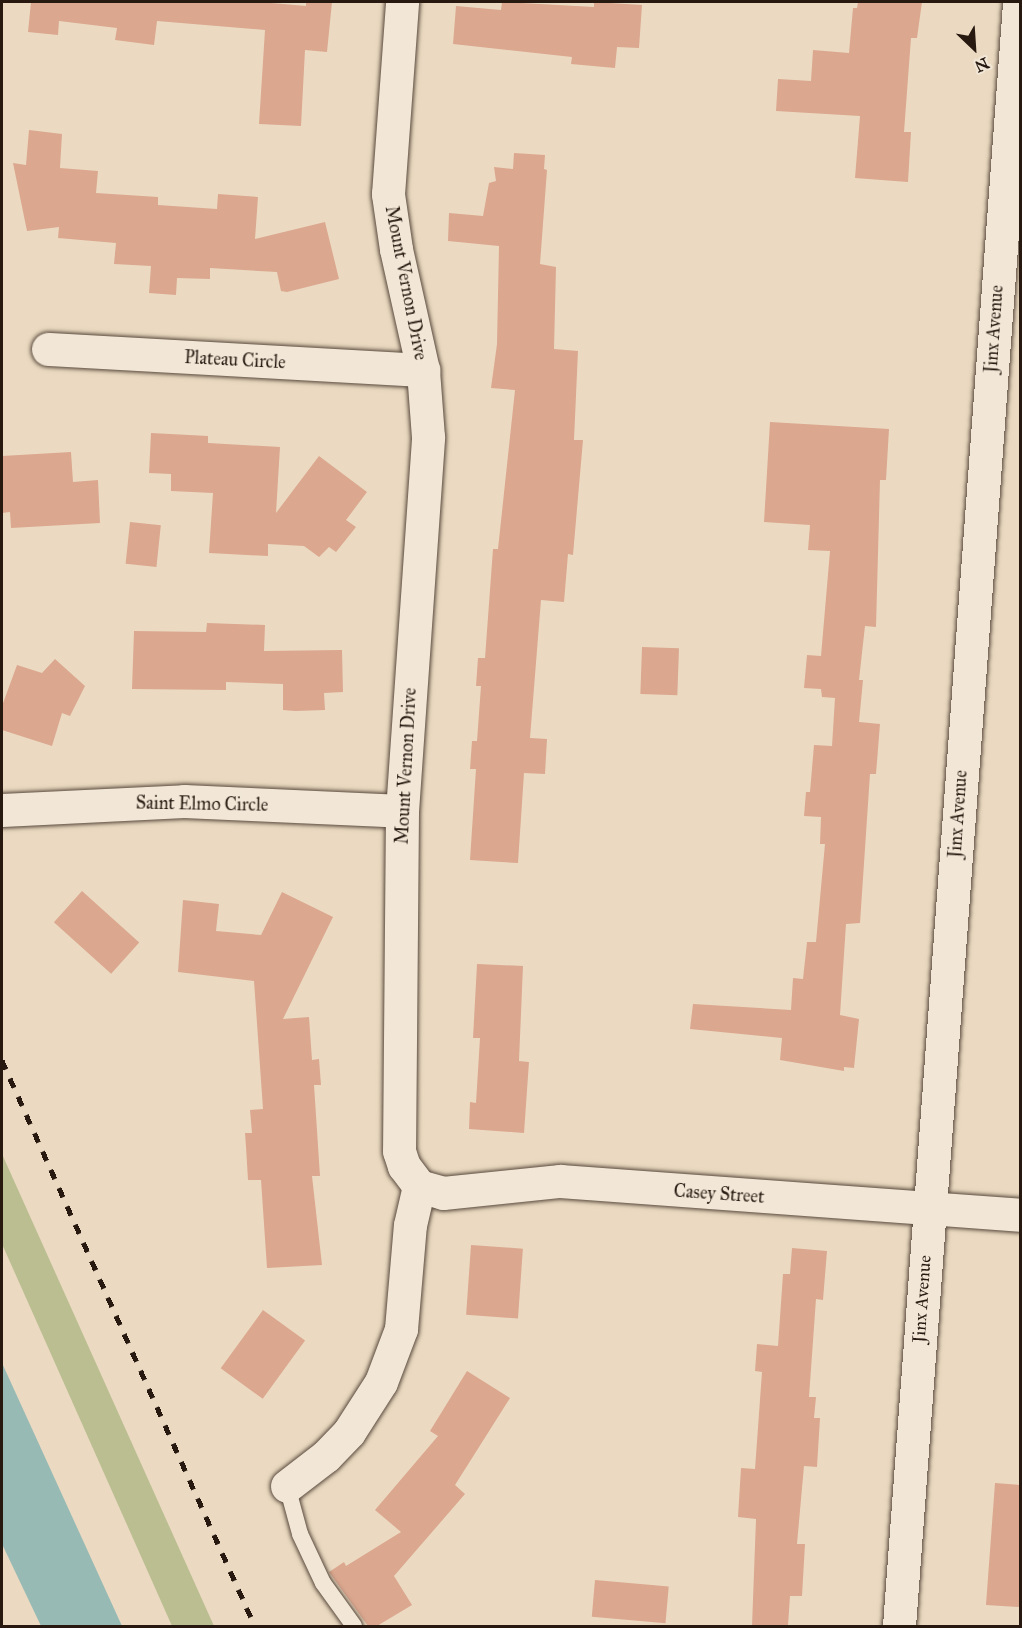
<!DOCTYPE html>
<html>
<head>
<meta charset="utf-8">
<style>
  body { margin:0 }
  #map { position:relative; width:1022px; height:1628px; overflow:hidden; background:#ebdac1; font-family:"IM FELL Great Primer",serif }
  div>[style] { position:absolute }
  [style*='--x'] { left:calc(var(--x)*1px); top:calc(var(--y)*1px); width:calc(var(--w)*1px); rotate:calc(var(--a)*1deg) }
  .green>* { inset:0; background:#babe91 }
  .water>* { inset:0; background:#98bab5 }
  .building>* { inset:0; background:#dba78f; transform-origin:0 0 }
  .roads { filter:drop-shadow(0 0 2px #58493c) drop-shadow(0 0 2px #58493c) }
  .lane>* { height:16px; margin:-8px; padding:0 8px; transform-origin:8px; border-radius:8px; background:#f2e7d7 }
  .street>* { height:33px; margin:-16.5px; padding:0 16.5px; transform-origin:16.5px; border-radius:16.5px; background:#f2e7d7 }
  .secondary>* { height:33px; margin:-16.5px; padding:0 16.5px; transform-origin:16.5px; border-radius:16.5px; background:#f2e7d7 }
  .rail>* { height:4.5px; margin-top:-2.25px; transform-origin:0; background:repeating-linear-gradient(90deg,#271910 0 10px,transparent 0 20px) }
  span { translate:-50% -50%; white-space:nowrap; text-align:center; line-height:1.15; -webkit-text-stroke:4.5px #f2e7d7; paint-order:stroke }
  .street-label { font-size:18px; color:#271910 }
  .frame { position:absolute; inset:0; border:3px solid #271910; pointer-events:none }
  .north { position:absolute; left:944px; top:18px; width:60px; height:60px; -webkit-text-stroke:4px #f2e7d7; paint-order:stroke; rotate:155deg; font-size:16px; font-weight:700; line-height:24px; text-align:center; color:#271910 }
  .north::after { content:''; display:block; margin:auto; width:21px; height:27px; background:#271910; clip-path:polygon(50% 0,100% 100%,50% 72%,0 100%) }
</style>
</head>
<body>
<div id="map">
  <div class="green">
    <div style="clip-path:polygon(2px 1154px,214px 1626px,172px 1626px,2px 1244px)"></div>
  </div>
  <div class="water">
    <div style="clip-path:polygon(2px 1363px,122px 1626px,41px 1626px,2px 1544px)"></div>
  </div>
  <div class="building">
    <div style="clip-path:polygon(31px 2px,260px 2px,306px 6px,306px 2px,332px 2px,327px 52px,305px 50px,301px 126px,259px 124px,265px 30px,157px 21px,154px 45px,115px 40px,117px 28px,59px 21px,58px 35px,28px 32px)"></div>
    <div style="clip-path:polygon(502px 2px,594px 7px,594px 2px,642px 5px,639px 48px,617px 47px,615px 68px,571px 64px,572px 57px,453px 44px,456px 6px,501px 10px)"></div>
    <div style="clip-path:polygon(858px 2px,922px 2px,917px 38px,911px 38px,904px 132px,911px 132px,908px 182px,855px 178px,860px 116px,776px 111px,778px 79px,811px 81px,813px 50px,849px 53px,853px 8px,857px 8px)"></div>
    <div style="clip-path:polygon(29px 130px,62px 134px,60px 168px,98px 171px,96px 193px,158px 197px,158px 205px,217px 209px,218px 194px,258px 197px,255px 239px,325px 222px,339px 279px,287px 292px,281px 291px,277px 272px,210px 268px,210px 279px,177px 278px,176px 295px,149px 293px,151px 266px,114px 264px,116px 243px,58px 238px,59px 227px,27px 231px,13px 163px,26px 165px)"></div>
    <div style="clip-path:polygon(514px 153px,545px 155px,544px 169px,547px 170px,540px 264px,556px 267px,554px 349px,578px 351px,574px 440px,583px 440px,573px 555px,568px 554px,564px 602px,541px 600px,530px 738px,547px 739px,545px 774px,524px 773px,518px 863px,470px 860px,476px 769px,470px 769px,472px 741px,477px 741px,481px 686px,476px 686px,478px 658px,485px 658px,493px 549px,498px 549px,515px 390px,491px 388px,497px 344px,499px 246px,448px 241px,449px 213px,483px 216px,489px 183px,496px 181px,494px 167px,513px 169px)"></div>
    <div style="clip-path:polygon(770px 422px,889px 429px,886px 480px,880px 480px,876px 627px,865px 626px,859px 680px,863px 680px,859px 722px,880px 724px,876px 774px,870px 774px,860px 923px,846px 924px,840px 1015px,859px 1019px,854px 1068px,844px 1067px,844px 1071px,780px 1060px,782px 1038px,690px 1029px,693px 1004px,791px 1010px,793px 978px,803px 979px,807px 942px,816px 942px,825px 844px,820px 844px,821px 817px,804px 816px,806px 792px,810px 792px,814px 745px,832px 746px,835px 698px,822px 697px,821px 689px,804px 688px,807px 655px,821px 656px,830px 551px,808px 550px,810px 525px,764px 522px)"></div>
    <div style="clip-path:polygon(151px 433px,208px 436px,208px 443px,280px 447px,276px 513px,319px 456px,367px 492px,346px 520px,356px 527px,336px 552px,329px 547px,319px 557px,304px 546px,268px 544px,268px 556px,209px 553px,213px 493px,171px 491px,171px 474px,149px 473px)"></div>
    <div style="clip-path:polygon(71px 452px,73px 482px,98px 480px,100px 523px,11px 528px,10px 512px,2px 513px,2px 456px)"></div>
    <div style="left:130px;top:522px;width:31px;height:42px;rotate:6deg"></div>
    <div style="clip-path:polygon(207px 623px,265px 625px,264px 651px,342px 650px,343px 692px,324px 693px,325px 710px,295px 711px,283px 710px,283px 684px,226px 682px,226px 690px,132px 689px,134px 631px,206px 632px)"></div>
    <div style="left:642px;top:647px;width:37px;height:47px;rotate:2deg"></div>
    <div style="clip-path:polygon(55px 659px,85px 686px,70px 716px,62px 713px,52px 746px,2px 730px,2px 706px,17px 665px,42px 673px)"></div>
    <div style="left:82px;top:891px;width:77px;height:42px;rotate:42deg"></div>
    <div style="clip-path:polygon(282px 892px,333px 917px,283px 1019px,309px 1017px,312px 1060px,319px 1059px,321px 1085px,314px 1085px,320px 1176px,312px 1176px,322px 1265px,267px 1268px,261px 1180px,248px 1180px,246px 1147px,245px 1133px,252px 1133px,250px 1110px,263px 1109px,254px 981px,178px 972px,183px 900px,219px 904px,216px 931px,261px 935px)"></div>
    <div style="clip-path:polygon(477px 964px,523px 966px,519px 1061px,529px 1062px,524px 1133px,469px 1129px,470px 1102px,476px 1103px,480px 1038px,473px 1038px)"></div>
    <div style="left:471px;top:1245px;width:52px;height:70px;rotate:4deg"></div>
    <div style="clip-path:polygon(792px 1248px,827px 1251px,823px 1300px,816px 1299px,809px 1397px,816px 1397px,814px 1418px,820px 1418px,817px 1467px,804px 1466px,797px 1544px,805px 1544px,802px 1596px,790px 1596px,788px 1626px,752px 1626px,756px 1519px,738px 1517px,741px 1468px,755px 1469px,762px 1372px,755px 1371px,757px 1344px,778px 1346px,783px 1274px,790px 1274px)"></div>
    <div style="left:263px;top:1310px;width:52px;height:72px;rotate:36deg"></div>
    <div style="clip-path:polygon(467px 1371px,510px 1398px,455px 1485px,465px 1494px,394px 1576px,412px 1605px,377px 1626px,368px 1626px,329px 1572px,344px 1562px,346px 1566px,401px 1532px,375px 1510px,438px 1436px,430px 1431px)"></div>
    <div style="clip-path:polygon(995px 1483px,1020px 1485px,1020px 1607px,986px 1605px)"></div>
    <div style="left:595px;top:1580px;width:74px;height:37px;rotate:5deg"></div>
  </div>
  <div class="roads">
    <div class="lane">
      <div style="--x:287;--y:1486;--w:50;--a:74.8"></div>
      <div style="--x:300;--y:1534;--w:54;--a:64.9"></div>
      <div style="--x:323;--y:1583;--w:53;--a:54.2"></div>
    </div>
    <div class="street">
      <div style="--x:48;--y:349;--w:376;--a:3.2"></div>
      <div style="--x:402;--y:811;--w:340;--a:90.5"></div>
      <div style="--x:399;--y:1151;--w:16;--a:72"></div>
      <div style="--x:404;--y:1166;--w:25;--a:53"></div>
      <div style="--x:419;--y:1186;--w:25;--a:16"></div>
      <div style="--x:443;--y:1193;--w:118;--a:-5.9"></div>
      <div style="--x:560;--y:1181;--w:461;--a:4.2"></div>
      <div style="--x:287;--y:1486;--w:49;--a:-37.6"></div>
      <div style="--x:326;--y:1456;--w:33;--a:-46"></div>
      <div style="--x:349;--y:1432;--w:59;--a:-57.4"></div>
      <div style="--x:381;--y:1382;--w:57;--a:-69.3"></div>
      <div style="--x:401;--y:1329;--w:104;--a:-85.1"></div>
      <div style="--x:410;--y:1225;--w:40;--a:-77"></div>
      <div style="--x:899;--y:1626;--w:1628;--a:-85.77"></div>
    </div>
    <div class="secondary">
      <div style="--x:2;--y:810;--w:182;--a:-2.8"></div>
      <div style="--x:184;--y:801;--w:218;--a:2.6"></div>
      <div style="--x:402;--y:811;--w:375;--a:-86"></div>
      <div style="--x:428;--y:437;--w:67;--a:-94.3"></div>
      <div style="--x:423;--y:370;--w:124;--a:-102.6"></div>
      <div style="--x:396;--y:249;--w:56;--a:-98.3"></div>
      <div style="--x:388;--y:194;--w:193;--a:-85.8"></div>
    </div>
  </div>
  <div class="rail">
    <div style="--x:2;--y:1060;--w:620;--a:65.92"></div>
  </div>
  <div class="street-label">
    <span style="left:406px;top:283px;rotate:79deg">Mount Vernon Drive</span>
    <span style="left:994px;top:329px;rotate:-86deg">Jinx Avenue</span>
    <span style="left:235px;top:360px;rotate:3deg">Plateau Circle</span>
    <span style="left:406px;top:766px;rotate:-87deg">Mount Vernon Drive</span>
    <span style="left:202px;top:804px;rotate:1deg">Saint Elmo Circle</span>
    <span style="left:958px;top:814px;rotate:-86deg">Jinx Avenue</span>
    <span style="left:719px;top:1194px;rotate:4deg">Casey Street</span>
    <span style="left:922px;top:1299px;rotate:-86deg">Jinx Avenue</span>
  </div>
  <div class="frame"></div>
  <div class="north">N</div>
</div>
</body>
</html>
